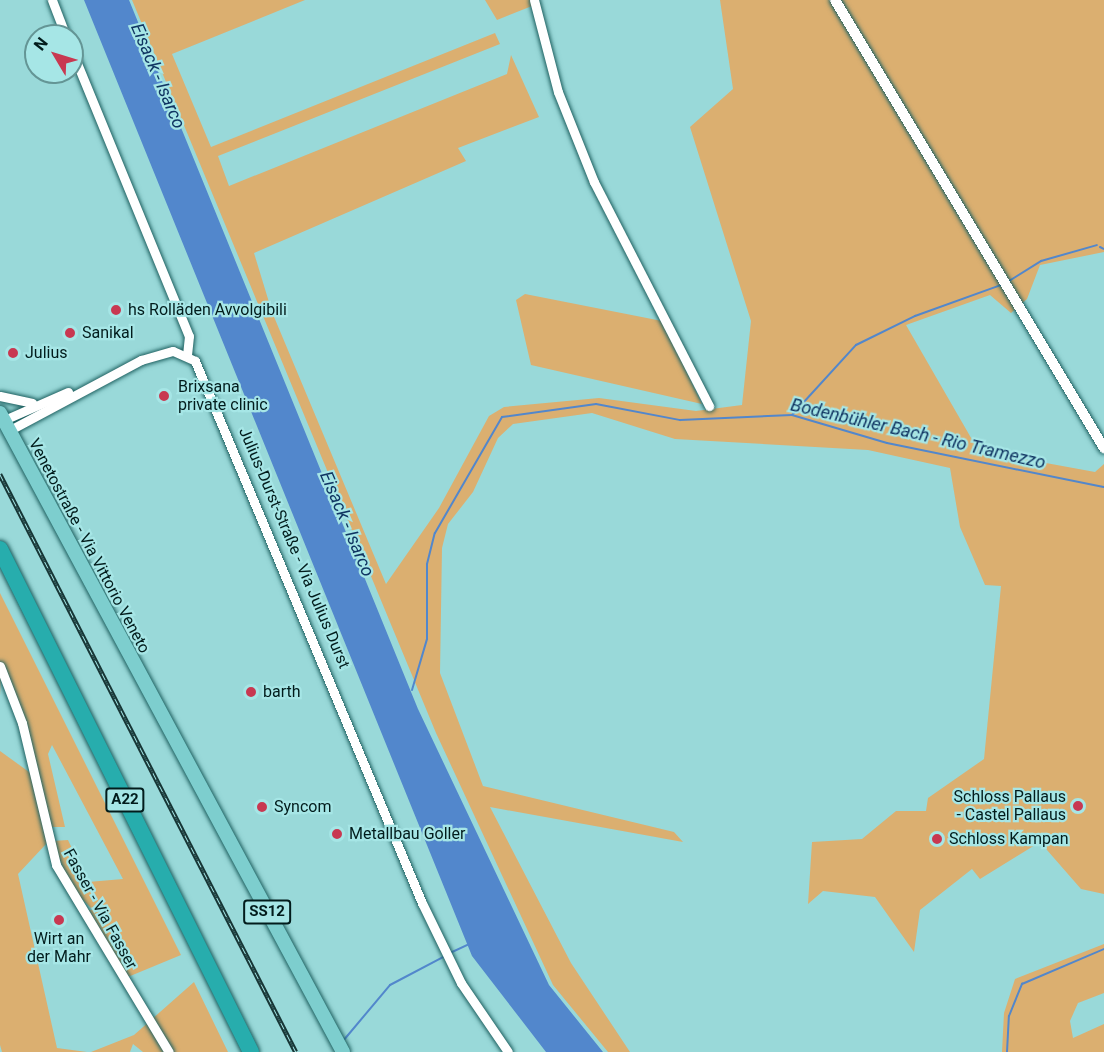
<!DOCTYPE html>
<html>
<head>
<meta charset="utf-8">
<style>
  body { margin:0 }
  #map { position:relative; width:1104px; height:1052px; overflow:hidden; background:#99d9d9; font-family:Roboto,sans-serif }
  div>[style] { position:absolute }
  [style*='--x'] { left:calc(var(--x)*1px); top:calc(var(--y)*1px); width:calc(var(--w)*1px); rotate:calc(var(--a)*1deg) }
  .green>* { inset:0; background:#dbaf70 }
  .water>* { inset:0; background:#5287cc }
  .stream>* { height:2px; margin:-1px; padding:0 1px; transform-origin:1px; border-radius:1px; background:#5287cc }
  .roads { filter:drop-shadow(0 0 2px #1f6161) drop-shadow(0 0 2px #1f6161) }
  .minor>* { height:9px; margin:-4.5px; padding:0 4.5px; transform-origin:4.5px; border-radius:4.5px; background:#fff }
  .tertiary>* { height:10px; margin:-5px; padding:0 5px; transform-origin:5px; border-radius:5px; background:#fff }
  .primary>* { height:14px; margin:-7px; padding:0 7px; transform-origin:7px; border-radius:7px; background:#7dcece }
  .motorway>* { height:16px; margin:-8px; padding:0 8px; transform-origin:8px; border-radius:8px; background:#27adad }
  .rail>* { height:4.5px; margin-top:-2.25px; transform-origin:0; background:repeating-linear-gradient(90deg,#a6e6e6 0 7px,#173636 0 14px); box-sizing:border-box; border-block:2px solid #173636 }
  .dots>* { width:16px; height:16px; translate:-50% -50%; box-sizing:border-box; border:3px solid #a6e6e6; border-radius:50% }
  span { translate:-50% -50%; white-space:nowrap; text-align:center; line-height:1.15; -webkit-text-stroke:4.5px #a6e6e6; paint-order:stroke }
  .shield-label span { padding:2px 4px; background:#a6e6e6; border:2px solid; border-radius:4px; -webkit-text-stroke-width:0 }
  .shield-label { font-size:15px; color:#021c1c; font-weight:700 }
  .poi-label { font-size:16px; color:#021c1c }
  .left { translate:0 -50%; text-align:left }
  .right { translate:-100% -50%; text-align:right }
  .street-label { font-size:16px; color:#021c1c }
  .water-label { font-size:18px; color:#103562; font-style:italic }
  .north { position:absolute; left:24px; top:24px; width:60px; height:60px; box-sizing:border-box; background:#a6e6e6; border:2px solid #649595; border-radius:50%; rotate:308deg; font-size:16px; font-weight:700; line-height:24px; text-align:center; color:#021c1c }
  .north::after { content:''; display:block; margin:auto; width:21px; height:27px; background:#c83851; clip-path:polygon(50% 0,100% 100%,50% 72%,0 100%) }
</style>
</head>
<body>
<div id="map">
  <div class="green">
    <div style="clip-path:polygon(132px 0,305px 0,172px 54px,211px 147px,495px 33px,500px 44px,218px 156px,229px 186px,507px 74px,511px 55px,539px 117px,458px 148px,466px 161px,254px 253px,272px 312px,386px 584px,439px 508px,489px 416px,504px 407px,599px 398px,696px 411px,742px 405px,751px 321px,690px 127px,733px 89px,720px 0,1104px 0,1104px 252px,1040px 265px,1027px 299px,1011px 313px,990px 295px,906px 325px,974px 443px,1008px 456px,1095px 472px,1104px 464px,1104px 894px,1081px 889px,1040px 842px,980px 879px,972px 869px,920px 910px,914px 952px,875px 897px,823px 891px,808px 904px,812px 842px,862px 839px,896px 811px,926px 811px,928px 798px,984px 759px,1001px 586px,985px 585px,960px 527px,950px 468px,868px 450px,675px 439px,592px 413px,513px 424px,498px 438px,473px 492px,448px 524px,442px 548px,440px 673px,483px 786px,674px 832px,683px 842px,490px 807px,571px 963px,630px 1052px,608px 1052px,553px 985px,436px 733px)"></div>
    <div style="clip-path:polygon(485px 0,530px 0,532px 6px,497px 20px)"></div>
    <div style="clip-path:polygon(525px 294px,662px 321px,702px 404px,531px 365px,516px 300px)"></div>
    <div style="clip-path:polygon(0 593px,181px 955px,123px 979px,82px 910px,93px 910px,72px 889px,52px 841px,68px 840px,88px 882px,123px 879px,52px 745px,48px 754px,65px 827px,47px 827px,47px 843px,18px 874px,57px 1048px,87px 1052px,2px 1052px,0 1045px,0 751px,36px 777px,1px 671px,0 696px)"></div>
    <div style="clip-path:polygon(1104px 944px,1104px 993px,1078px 1003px,1070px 1021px,1073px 1038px,1104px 1024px,1104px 1052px,1002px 1052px,1004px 1013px,1015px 979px)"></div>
    <div style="clip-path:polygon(194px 982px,228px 1052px,143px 1052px,133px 1044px,130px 1052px,91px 1052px,134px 1035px)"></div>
  </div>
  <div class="water">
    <div style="clip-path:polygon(84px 0,129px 0,418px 709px,549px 985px,603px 1052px,546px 1052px,472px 956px)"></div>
  </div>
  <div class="stream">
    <div style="--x:1100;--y:247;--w:4;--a:27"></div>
    <div style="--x:1009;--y:281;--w:38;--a:-32"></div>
    <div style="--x:1041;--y:261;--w:58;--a:-15.9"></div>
    <div style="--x:792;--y:415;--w:95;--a:-47.6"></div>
    <div style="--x:856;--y:345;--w:66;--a:-26.2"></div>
    <div style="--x:915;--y:316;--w:91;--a:-19.8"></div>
    <div style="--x:412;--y:690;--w:53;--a:-73.6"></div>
    <div style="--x:427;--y:639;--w:75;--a:-90"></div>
    <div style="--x:427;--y:564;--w:32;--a:-76"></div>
    <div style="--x:435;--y:533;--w:134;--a:-60"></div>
    <div style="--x:502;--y:417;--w:95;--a:-7.9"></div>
    <div style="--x:596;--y:404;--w:86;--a:10.8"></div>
    <div style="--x:680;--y:420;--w:112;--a:-2.6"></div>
    <div style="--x:792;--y:415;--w:99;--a:16.4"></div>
    <div style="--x:887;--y:443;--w:221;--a:11.5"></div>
    <div style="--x:450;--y:953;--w:21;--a:-25"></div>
    <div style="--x:343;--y:1041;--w:73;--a:-50"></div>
    <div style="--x:390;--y:985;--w:62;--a:-27.8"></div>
    <div style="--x:1007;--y:1052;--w:36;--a:-87"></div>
    <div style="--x:1009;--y:1016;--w:35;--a:-68"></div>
    <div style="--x:1022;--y:984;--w:89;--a:-23.1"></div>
  </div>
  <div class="roads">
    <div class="minor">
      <div style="--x:52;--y:0;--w:39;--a:69"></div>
      <div style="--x:534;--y:0;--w:95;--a:75.4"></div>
      <div style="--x:558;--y:92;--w:97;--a:68.2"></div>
      <div style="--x:594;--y:182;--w:252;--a:62.8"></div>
      <div style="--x:72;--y:51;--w:308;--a:67.7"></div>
      <div style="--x:189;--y:336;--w:19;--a:96"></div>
      <div style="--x:0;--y:396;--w:33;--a:12"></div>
      <div style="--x:4;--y:420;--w:70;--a:-23.6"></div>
      <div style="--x:10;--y:430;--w:149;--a:-28.1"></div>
      <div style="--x:141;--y:360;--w:33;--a:-16"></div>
      <div style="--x:173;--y:351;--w:24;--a:24"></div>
      <div style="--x:195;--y:361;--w:588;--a:67.28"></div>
      <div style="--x:422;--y:903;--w:89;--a:64"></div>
      <div style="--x:461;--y:983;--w:83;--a:55.7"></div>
      <div style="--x:0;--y:666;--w:61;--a:68.9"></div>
      <div style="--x:22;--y:723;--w:146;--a:76.5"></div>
      <div style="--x:56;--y:865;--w:218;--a:58.9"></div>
    </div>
    <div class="tertiary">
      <div style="--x:835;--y:0;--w:523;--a:59.02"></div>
    </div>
    <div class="primary">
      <div style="--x:0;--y:413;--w:725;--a:61.77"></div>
    </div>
    <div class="motorway">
      <div style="--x:0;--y:549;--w:562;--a:63.48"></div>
    </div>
  </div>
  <div class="rail">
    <div style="--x:0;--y:474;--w:649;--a:62.88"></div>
  </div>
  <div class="dots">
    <div style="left:116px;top:310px;background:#c83851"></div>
    <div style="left:70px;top:333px;background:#c83851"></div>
    <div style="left:13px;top:353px;background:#c83851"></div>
    <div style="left:164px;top:396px;background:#c83851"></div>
    <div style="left:251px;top:692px;background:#c83851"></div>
    <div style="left:1078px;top:806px;background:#c83851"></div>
    <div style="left:262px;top:807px;background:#c83851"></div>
    <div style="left:337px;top:834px;background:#c83851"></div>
    <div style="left:937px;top:839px;background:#c83851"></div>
    <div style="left:59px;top:920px;background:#c83851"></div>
  </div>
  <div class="shield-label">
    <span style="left:125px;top:800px">A22</span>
    <span style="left:267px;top:912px">SS12</span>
  </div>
  <div class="poi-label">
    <span class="left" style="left:128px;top:310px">hs Rolläden Avvolgibili</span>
    <span class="left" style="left:82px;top:333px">Sanikal</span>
    <span class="left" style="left:25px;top:353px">Julius</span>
    <span class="left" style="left:178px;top:396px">Brixsana<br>private clinic</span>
    <span class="left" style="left:263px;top:692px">barth</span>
    <span class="right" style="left:1066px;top:806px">Schloss Pallaus<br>- Castel Pallaus</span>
    <span class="left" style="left:274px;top:807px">Syncom</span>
    <span class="left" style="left:349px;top:834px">Metallbau Goller</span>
    <span class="left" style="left:949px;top:839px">Schloss Kampan</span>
    <span style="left:59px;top:948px">Wirt an<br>der Mahr</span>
  </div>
  <div class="street-label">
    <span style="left:89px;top:546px;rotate:62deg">Venetostraße - Via Vittorio Veneto</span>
    <span style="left:294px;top:548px;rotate:67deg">Julius-Durst-Straße - Via Julius Durst</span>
    <span style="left:100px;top:909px;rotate:61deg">Fasser - Via Fasser</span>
  </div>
  <div class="water-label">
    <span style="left:158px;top:76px;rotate:67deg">Eisack - Isarco</span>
    <span style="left:918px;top:434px;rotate:13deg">Bodenbühler Bach - Rio Tramezzo</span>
    <span style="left:347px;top:524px;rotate:67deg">Eisack - Isarco</span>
  </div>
  <div class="north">N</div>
</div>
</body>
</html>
